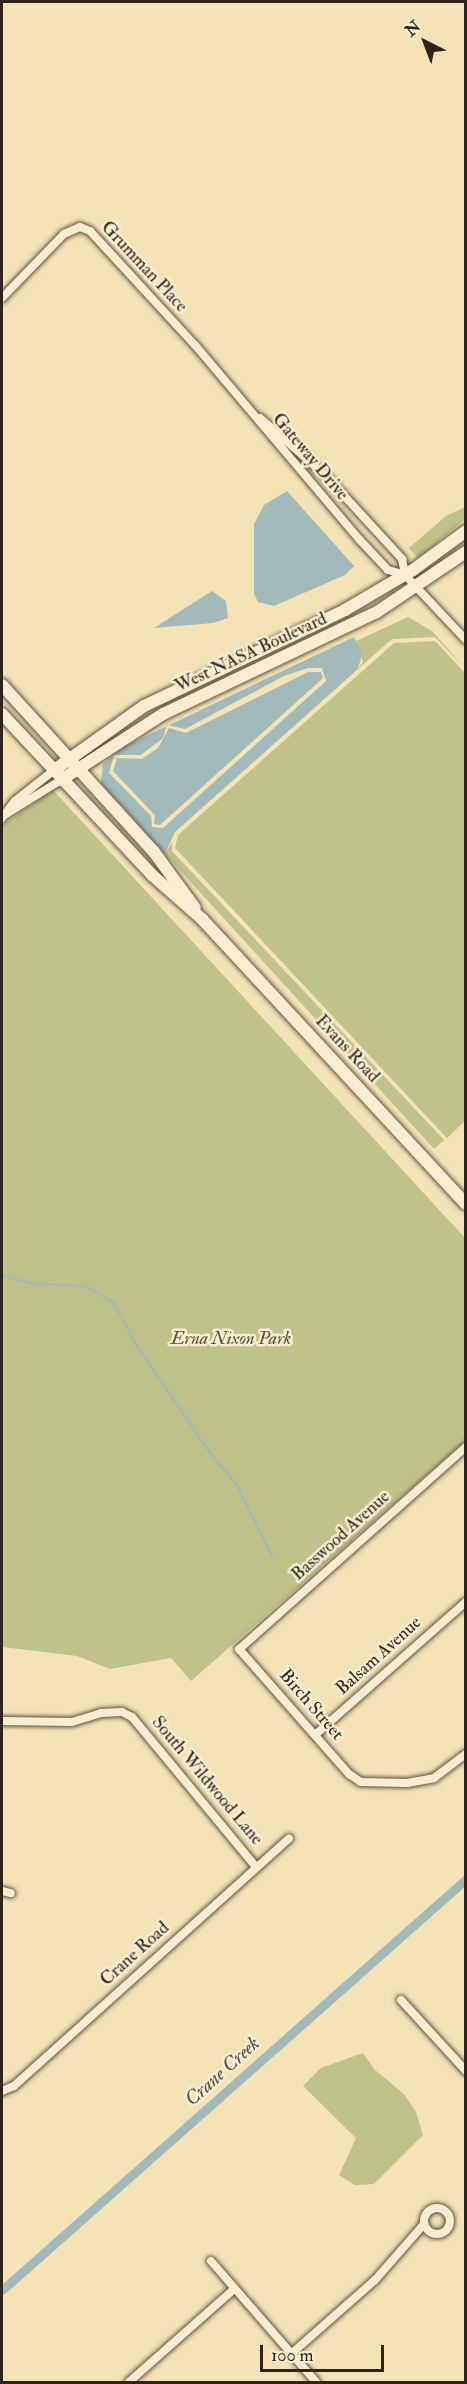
<!DOCTYPE html>
<html>
<head>
<meta charset="utf-8">
<style>
  body { margin:0 }
  #map { position:relative; width:467px; height:2384px; overflow:hidden; background:#f4e3b6; font-family:"IM FELL Double Pica",serif }
  div>[style] { position:absolute }
  [style*='--x'] { left:calc(var(--x)*1px); top:calc(var(--y)*1px); width:calc(var(--w)*1px); rotate:calc(var(--a)*1deg) }
  .green>* { inset:0; background:#c0c28b }
  .water>* { inset:0; background:#a2bbba }
  .stream>* { height:2px; margin:-1px; padding:0 1px; transform-origin:1px; border-radius:1px; background:#a2bbba }
  .canal>* { height:9px; margin:-4.5px; padding:0 4.5px; transform-origin:4.5px; border-radius:4.5px; background:#a2bbba }
  .roads { filter:drop-shadow(0 0 2px #5f5441) drop-shadow(0 0 2px #5f5441) }
  .street>* { height:8px; margin:-4px; padding:0 4px; transform-origin:4px; border-radius:4px; background:#f8edd0 }
  .street>.ring { margin:-4px; padding:0; box-sizing:content-box; background:none; border:8px solid #f8edd0; border-radius:50% }
  .secondary>* { height:12px; margin:-6px; padding:0 6px; transform-origin:6px; border-radius:6px; background:#f8edd0 }
  span { translate:-50% -50%; white-space:nowrap; text-align:center; line-height:1.15; -webkit-text-stroke:5px #f8edd0; paint-order:stroke }
  .street-label { font-size:18px; color:#2d251a }
  .park-label { font-size:18px; color:#59543c; font-style:italic }
  .water-label { font-size:20px; color:#50524a; font-style:italic }
  .frame { position:absolute; inset:0; border:3px solid #2d251a; pointer-events:none }
  .north { position:absolute; left:395px; top:12px; width:60px; height:60px; -webkit-text-stroke:4px #f8edd0; paint-order:stroke; rotate:318deg; font-size:16px; font-weight:700; line-height:24px; text-align:center; color:#2d251a }
  .north::after { content:''; display:block; margin:auto; width:21px; height:27px; background:#2d251a; clip-path:polygon(50% 0,100% 100%,50% 72%,0 100%) }
  .scale { position:absolute; left:260px; top:2345px; width:124px; height:27px; box-sizing:border-box; border:3px solid #2d251a; border-top:0; padding-left:8px; font-size:18px; line-height:21px; white-space:nowrap; color:#2d251a; -webkit-text-stroke:4px #f8edd0; paint-order:stroke }
</style>
</head>
<body>
<div id="map">
  <div class="green">
    <div style="clip-path:polygon(465px 507px,465px 519px,418px 558px,409px 548px,446px 516px)"></div>
    <div style="clip-path:polygon(408px 617px,432px 631px,465px 668px,435px 637px,392px 639px,358px 669px,363px 662px,356px 641px)"></div>
    <div style="clip-path:polygon(435px 641px,466px 674px,466px 1120px,447px 1138px,175px 848px,178px 835px,394px 643px)"></div>
    <div style="clip-path:polygon(53px 790px,465px 1238px,465px 1441px,191px 1681px,171px 1658px,110px 1669px,77px 1656px,2px 1647px,2px 825px)"></div>
    <div style="clip-path:polygon(172px 842px,172px 851px,444px 1140px,434px 1149px,165px 854px)"></div>
    <div style="clip-path:polygon(363px 2053px,374px 2069px,404px 2094px,416px 2112px,423px 2135px,374px 2184px,355px 2185px,339px 2175px,356px 2138px,303px 2086px,321px 2068px)"></div>
  </div>
  <div class="water">
    <div style="clip-path:polygon(287px 491px,354px 566px,345px 575px,274px 606px,258px 602px,254px 594px,254px 524px,264px 505px)"></div>
    <div style="clip-path:polygon(212px 591px,226px 601px,228px 618px,213px 623px,154px 628px)"></div>
    <div style="clip-path:polygon(evenodd,354px 637px,362px 654px,358px 669px,175px 832px,165px 854px,101px 783px,103px 764px,123px 747px,354px 637px,308px 668px,322px 668px,326px 681px,163px 828px,152px 827px,151px 816px,109px 773px,114px 755px,141px 755px,163px 738px,167px 725px,185px 729px,284px 676px,308px 668px)"></div>
    <div style="clip-path:polygon(308px 672px,321px 672px,323px 678px,160px 825px,154px 824px,155px 815px,113px 771px,117px 758px,142px 759px,158px 748px,169px 728px,186px 733px)"></div>
  </div>
  <div class="stream">
    <div style="--x:2;--y:1276;--w:35;--a:13"></div>
    <div style="--x:36;--y:1284;--w:49;--a:2.3"></div>
    <div style="--x:85;--y:1286;--w:34;--a:30"></div>
    <div style="--x:114;--y:1303;--w:45;--a:62.3"></div>
    <div style="--x:135;--y:1343;--w:133;--a:55.7"></div>
    <div style="--x:210;--y:1453;--w:42;--a:49.8"></div>
    <div style="--x:237;--y:1485;--w:81;--a:63.7"></div>
  </div>
  <div class="canal">
    <div style="--x:2;--y:2290;--w:620;--a:-41.53"></div>
  </div>
  <div class="roads">
    <div class="street">
      <div style="--x:2;--y:298;--w:89;--a:-45.9"></div>
      <div style="--x:64;--y:234;--w:17;--a:-24"></div>
      <div style="--x:80;--y:227;--w:11;--a:22"></div>
      <div style="--x:90;--y:231;--w:155;--a:47.4"></div>
      <div style="--x:195;--y:345;--w:254;--a:49.8"></div>
      <div style="--x:359;--y:539;--w:42;--a:46.9"></div>
      <div style="--x:388;--y:570;--w:18;--a:16"></div>
      <div style="--x:405;--y:575;--w:89;--a:46.8"></div>
      <div style="--x:260;--y:418;--w:88;--a:41.3"></div>
      <div style="--x:326;--y:476;--w:113;--a:47.5"></div>
      <div style="--x:402;--y:559;--w:16;--a:79"></div>
      <div style="--x:6;--y:814;--w:65;--a:-31.7"></div>
      <div style="--x:2;--y:818;--w:21;--a:-53"></div>
      <div style="--x:15;--y:801;--w:48;--a:-38.3"></div>
      <div style="--x:466;--y:1447;--w:304;--a:138.3"></div>
      <div style="--x:239;--y:1649;--w:167;--a:48.7"></div>
      <div style="--x:349;--y:1774;--w:14;--a:34"></div>
      <div style="--x:361;--y:1782;--w:46;--a:1.2"></div>
      <div style="--x:407;--y:1783;--w:27;--a:-10"></div>
      <div style="--x:434;--y:1778;--w:40;--a:-37"></div>
      <div style="--x:2;--y:1721;--w:70;--a:0.8"></div>
      <div style="--x:72;--y:1722;--w:30;--a:-17"></div>
      <div style="--x:101;--y:1713;--w:21;--a:-3"></div>
      <div style="--x:122;--y:1712;--w:11;--a:27"></div>
      <div style="--x:132;--y:1717;--w:195;--a:50.4"></div>
      <div style="--x:315;--y:1735;--w:201;--a:-41.4"></div>
      <div style="--x:2;--y:1891;--w:9;--a:13"></div>
      <div style="--x:401;--y:2000;--w:96;--a:47.5"></div>
      <div style="--x:2;--y:2091;--w:13;--a:-23"></div>
      <div style="--x:14;--y:2086;--w:370;--a:-42"></div>
      <div class="ring" style="left:424px;top:2208px;width:18px;height:18px"></div>
      <div style="--x:211;--y:2261;--w:160;--a:49"></div>
      <div style="--x:291;--y:2354;--w:112;--a:-41.4"></div>
      <div style="--x:375;--y:2280;--w:74;--a:-48.8"></div>
      <div style="--x:129;--y:2382;--w:140;--a:-41.5"></div>
    </div>
    <div class="secondary">
      <div style="--x:2;--y:685;--w:226;--a:47.7"></div>
      <div style="--x:154;--y:852;--w:69;--a:53.8"></div>
      <div style="--x:2;--y:714;--w:220;--a:47"></div>
      <div style="--x:152;--y:875;--w:67;--a:41.3"></div>
      <div style="--x:202;--y:919;--w:388;--a:47.2"></div>
      <div style="--x:53;--y:771;--w:112;--a:-35.5"></div>
      <div style="--x:144;--y:706;--w:223;--a:-25.5"></div>
      <div style="--x:345;--y:610;--w:79;--a:-30.5"></div>
      <div style="--x:413;--y:570;--w:66;--a:-36.3"></div>
      <div style="--x:61;--y:780;--w:121;--a:-32.9"></div>
      <div style="--x:163;--y:714;--w:237;--a:-25.5"></div>
      <div style="--x:377;--y:612;--w:107;--a:-34"></div>
    </div>
  </div>
  <div class="street-label">
    <span style="left:144px;top:267px;rotate:47deg">Grumman Place</span>
    <span style="left:310px;top:457px;rotate:50deg">Gateway Drive</span>
    <span style="left:251px;top:653px;rotate:-25deg">West NASA Boulevard</span>
    <span style="left:347px;top:1049px;rotate:47deg">Evans Road</span>
    <span style="left:341px;top:1536px;rotate:-42deg">Basswood Avenue</span>
    <span style="left:379px;top:1656px;rotate:-42deg">Balsam Avenue</span>
    <span style="left:311px;top:1705px;rotate:49deg">Birch Street</span>
    <span style="left:207px;top:1781px;rotate:50deg">South Wildwood Lane</span>
    <span style="left:135px;top:1954px;rotate:-42deg">Crane Road</span>
  </div>
  <div class="park-label">
    <span style="left:231px;top:1339px">Erna Nixon Park</span>
  </div>
  <div class="water-label">
    <span style="left:222px;top:2071px;rotate:-42deg">Crane Creek</span>
  </div>
  <div class="frame"></div>
  <div class="north">N</div>
  <div class="scale">100 m</div>
</div>
</body>
</html>
